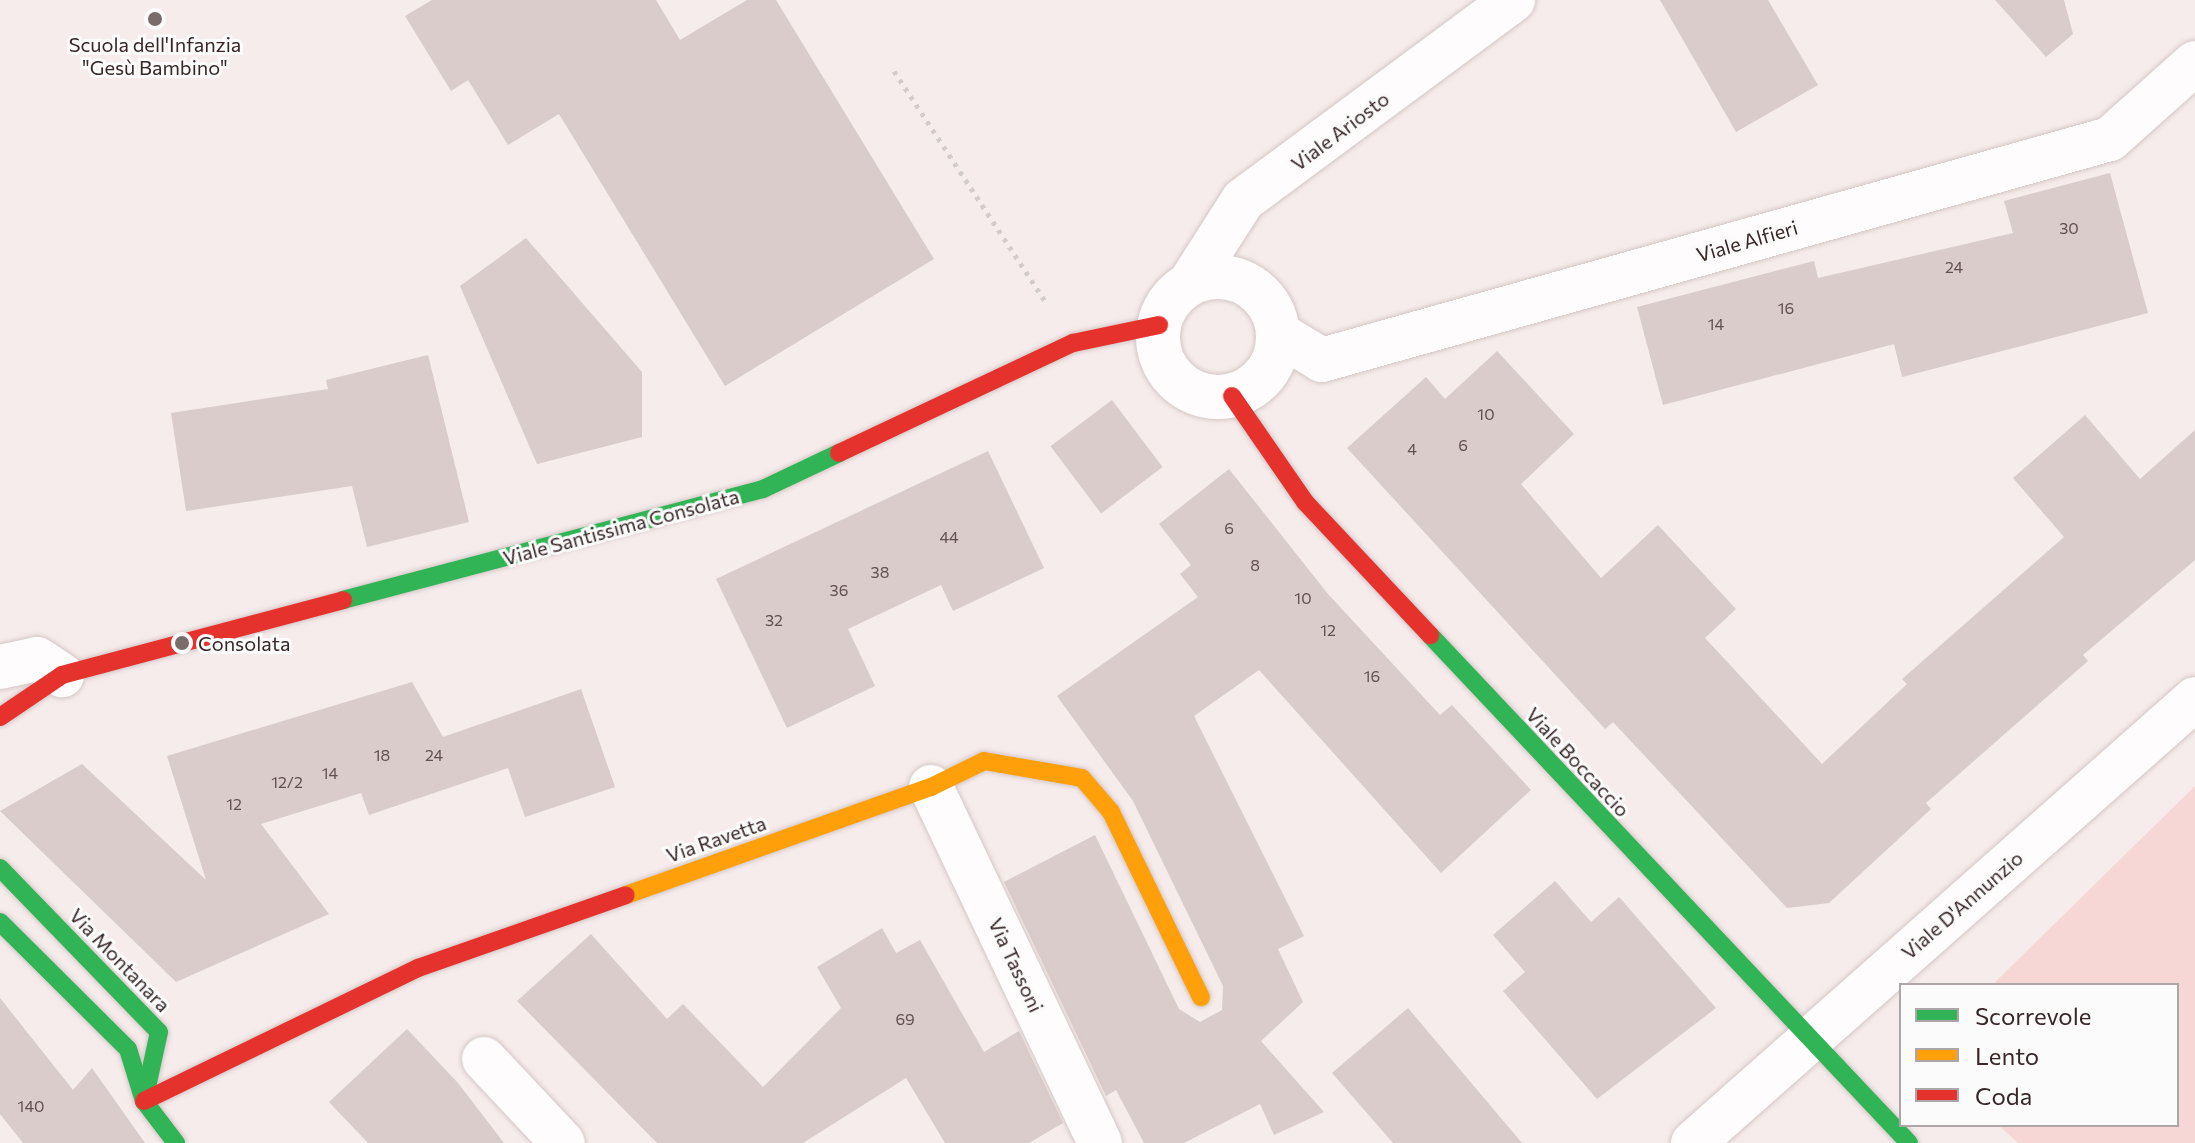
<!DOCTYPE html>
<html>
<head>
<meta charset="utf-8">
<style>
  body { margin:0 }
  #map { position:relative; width:2195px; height:1143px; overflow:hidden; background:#f6eceb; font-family:Commissioner,sans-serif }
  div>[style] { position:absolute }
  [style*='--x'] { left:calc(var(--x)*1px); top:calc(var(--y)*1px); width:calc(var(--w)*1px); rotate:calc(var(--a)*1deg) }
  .green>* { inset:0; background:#f7d7d6 }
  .building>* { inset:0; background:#d9cccb; transform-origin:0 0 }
  .path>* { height:5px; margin-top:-2.5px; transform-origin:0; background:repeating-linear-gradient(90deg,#d2cdcc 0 4px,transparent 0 10px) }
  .roads { filter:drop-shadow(0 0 2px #d4c7c6) drop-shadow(0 0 2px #d4c7c6) }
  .street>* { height:44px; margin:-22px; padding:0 22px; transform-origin:22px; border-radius:22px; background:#fefcfc }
  .street>.ring { margin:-22px; padding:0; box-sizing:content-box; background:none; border:44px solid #fefcfc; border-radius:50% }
  .fast>* { height:18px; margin:-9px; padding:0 9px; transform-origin:9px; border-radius:9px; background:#30b455 }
  .slow>* { height:18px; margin:-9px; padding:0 9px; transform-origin:9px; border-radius:9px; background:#ff9f0a }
  .jam>* { height:18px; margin:-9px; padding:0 9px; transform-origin:9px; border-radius:9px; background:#e5322d }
  .dots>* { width:22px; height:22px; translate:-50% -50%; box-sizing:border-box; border:4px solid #fbfbfb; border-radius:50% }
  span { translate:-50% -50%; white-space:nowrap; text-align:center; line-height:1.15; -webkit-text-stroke:6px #fbfbfb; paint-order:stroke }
  .number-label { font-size:16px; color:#60504f }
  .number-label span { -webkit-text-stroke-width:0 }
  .poi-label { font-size:20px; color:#372726 }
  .left { translate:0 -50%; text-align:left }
  .street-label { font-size:20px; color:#372726 }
  .legend { position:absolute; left:1899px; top:983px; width:280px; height:144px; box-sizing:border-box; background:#fbfbfb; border:2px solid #ada6a6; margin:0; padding:10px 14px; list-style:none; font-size:24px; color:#372726 }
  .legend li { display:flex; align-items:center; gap:16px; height:40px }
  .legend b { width:40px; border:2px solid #ada6a6 }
</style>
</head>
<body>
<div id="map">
  <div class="green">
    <div style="clip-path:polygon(2195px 786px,2195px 1143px,2018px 1143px,1998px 1125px,2177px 1125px,2177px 985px,1992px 985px)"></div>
  </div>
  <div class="building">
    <div style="clip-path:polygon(432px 0,656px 0,680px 40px,747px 0,776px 0,934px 259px,725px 386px,559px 114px,508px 145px,468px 80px,451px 91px,405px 16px)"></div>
    <div style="clip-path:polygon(1660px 0,1768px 0,1818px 85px,1736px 132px)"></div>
    <div style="clip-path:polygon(1995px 0,2064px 0,2073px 34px,2046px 57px)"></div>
    <div style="clip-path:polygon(2110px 173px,2148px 313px,1902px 377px,1894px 344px,1663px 405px,1637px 307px,1814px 261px,1818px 278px,2013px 233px,2004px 201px)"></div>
    <div style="clip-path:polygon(526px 238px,642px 372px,642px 437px,537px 464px,460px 286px)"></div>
    <div style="clip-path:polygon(1497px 351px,1574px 434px,1521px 484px,1601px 578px,1658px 525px,1736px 609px,1705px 638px,1822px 764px,1907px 684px,1902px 679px,2064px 537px,2013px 478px,2085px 415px,2140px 479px,2195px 430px,2195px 560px,2083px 655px,2088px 661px,1926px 803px,1931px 809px,1829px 903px,1787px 908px,1613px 722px,1605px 729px,1347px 448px,1426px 377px,1445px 399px)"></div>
    <div style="clip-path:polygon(428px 355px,469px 522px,367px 547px,352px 486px,186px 511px,171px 413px,328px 389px,326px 380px)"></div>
    <div style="left:1112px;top:400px;width:84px;height:77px;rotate:53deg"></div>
    <div style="clip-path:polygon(988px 451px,1044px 568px,953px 611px,941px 585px,848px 629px,875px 686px,787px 728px,716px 579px)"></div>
    <div style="clip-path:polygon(1229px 469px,1328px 594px,1440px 715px,1452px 705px,1531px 790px,1441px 873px,1259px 670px,1194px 716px,1304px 936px,1278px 949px,1303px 1002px,1261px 1041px,1324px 1112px,1274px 1135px,1260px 1104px,1184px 1143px,1144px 1143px,1116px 1090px,1106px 1096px,1004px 882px,1095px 835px,1179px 1009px,1200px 1022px,1222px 1010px,1223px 986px,1133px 801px,1057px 696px,1198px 597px,1180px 574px,1191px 565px,1159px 524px)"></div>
    <div style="clip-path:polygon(412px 682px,443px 737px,581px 689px,615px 787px,525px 817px,508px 768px,369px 815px,361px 793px,261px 824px,329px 914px,176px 982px,0 811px,82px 764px,206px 880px,167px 756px)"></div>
    <div style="clip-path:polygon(1555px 881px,1591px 922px,1619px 897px,1716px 1008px,1597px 1099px,1503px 991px,1525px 972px,1493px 935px)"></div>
    <div style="clip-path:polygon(882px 928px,896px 953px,920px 940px,984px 1052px,1019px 1031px,1063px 1123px,1029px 1143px,945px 1143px,906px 1078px,803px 1143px,657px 1143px,517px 1001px,591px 934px,667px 1019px,683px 1004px,763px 1087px,841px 1008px,817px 967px)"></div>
    <div style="clip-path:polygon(0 998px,73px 1090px,92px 1068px,145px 1143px,23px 1143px,0 1114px)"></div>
    <div style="clip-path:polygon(1408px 1008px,1522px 1143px,1393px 1143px,1332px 1073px)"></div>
    <div style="clip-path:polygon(407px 1029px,458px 1083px,504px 1143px,368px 1143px,329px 1102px)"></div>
  </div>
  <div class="path">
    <div style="--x:894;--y:71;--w:277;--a:56.7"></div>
  </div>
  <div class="roads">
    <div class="street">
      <div class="ring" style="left:1158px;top:277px;width:76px;height:76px"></div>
      <div style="--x:1190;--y:283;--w:98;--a:-57.4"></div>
      <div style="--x:1243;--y:200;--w:336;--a:-36.5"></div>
      <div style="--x:1279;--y:334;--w:50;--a:31.2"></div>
      <div style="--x:1322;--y:360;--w:818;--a:-15.67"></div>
      <div style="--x:2110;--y:139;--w:114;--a:-41.8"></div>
      <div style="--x:0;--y:667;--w:38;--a:-12"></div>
      <div style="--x:37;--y:659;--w:30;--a:33"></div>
      <div style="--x:931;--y:787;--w:394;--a:64.6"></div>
      <div style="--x:484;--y:1059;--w:115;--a:46.8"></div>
      <div style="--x:1693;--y:1143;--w:670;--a:-41.49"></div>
    </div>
    <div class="fast">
      <div style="--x:343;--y:600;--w:434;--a:-14.8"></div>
      <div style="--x:763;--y:489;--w:84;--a:-25.3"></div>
      <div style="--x:1430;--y:635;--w:698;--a:46.68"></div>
      <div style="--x:0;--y:868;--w:228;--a:45.9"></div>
      <div style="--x:159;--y:1032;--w:71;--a:102.3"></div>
      <div style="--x:0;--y:922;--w:180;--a:44.8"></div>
      <div style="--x:128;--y:1049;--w:54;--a:72.9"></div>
      <div style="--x:144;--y:1101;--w:53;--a:52.7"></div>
    </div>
    <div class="slow">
      <div style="--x:626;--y:895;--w:324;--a:-19.5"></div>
      <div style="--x:931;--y:787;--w:59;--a:-26.1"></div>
      <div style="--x:984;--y:761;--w:99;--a:9.8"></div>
      <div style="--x:1082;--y:778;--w:45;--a:49.5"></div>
      <div style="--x:1111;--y:812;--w:206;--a:64.1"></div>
    </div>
    <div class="jam">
      <div style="--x:1232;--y:396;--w:129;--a:55.4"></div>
      <div style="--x:1305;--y:502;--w:183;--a:46.8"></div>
      <div style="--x:839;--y:453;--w:259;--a:-25.2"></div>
      <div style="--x:1073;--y:343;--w:88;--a:-11.8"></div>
      <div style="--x:0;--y:717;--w:75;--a:-34.1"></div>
      <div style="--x:62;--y:675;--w:291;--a:-14.9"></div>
      <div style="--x:144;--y:1101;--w:305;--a:-25.9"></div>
      <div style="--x:418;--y:968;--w:220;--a:-19.3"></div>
    </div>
  </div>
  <div class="dots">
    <div style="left:155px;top:19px;background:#7a6c6b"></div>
    <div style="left:182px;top:643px;background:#7a6c6b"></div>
  </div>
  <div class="number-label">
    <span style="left:2069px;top:228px">30</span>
    <span style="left:1954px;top:267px">24</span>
    <span style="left:1786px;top:308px">16</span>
    <span style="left:1716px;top:324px">14</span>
    <span style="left:1486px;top:414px">10</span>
    <span style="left:1463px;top:445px">6</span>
    <span style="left:1412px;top:449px">4</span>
    <span style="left:1229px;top:528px">6</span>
    <span style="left:949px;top:537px">44</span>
    <span style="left:1255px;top:565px">8</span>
    <span style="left:880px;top:572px">38</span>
    <span style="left:839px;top:590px">36</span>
    <span style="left:1303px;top:598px">10</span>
    <span style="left:774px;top:620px">32</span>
    <span style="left:1328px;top:630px">12</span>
    <span style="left:1372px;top:676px">16</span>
    <span style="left:382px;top:755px">18</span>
    <span style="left:434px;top:755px">24</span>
    <span style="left:330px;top:773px">14</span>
    <span style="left:287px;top:782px">12/2</span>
    <span style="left:234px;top:804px">12</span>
    <span style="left:905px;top:1019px">69</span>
    <span style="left:31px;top:1106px">140</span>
  </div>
  <div class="poi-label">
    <span style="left:155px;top:56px">Scuola dell'Infanzia<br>"Gesù Bambino"</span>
    <span class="left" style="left:198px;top:643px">Consolata</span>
  </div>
  <div class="street-label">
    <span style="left:1340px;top:131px;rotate:-37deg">Viale Ariosto</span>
    <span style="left:1747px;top:241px;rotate:-16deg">Viale Alfieri</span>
    <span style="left:621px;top:527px;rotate:-15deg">Viale Santissima Consolata</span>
    <span style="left:1578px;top:762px;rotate:47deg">Viale Boccaccio</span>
    <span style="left:716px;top:839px;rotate:-19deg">Via Ravetta</span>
    <span style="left:1962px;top:905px;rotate:-41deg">Viale D'Annunzio</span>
    <span style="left:120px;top:960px;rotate:46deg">Via Montanara</span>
    <span style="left:1016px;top:965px;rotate:65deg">Via Tassoni</span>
  </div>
  <ul class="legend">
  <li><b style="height:10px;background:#30b455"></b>Scorrevole</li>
  <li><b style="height:10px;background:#ff9f0a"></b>Lento</li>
  <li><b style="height:10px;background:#e5322d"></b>Coda</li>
  </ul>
</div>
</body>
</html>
